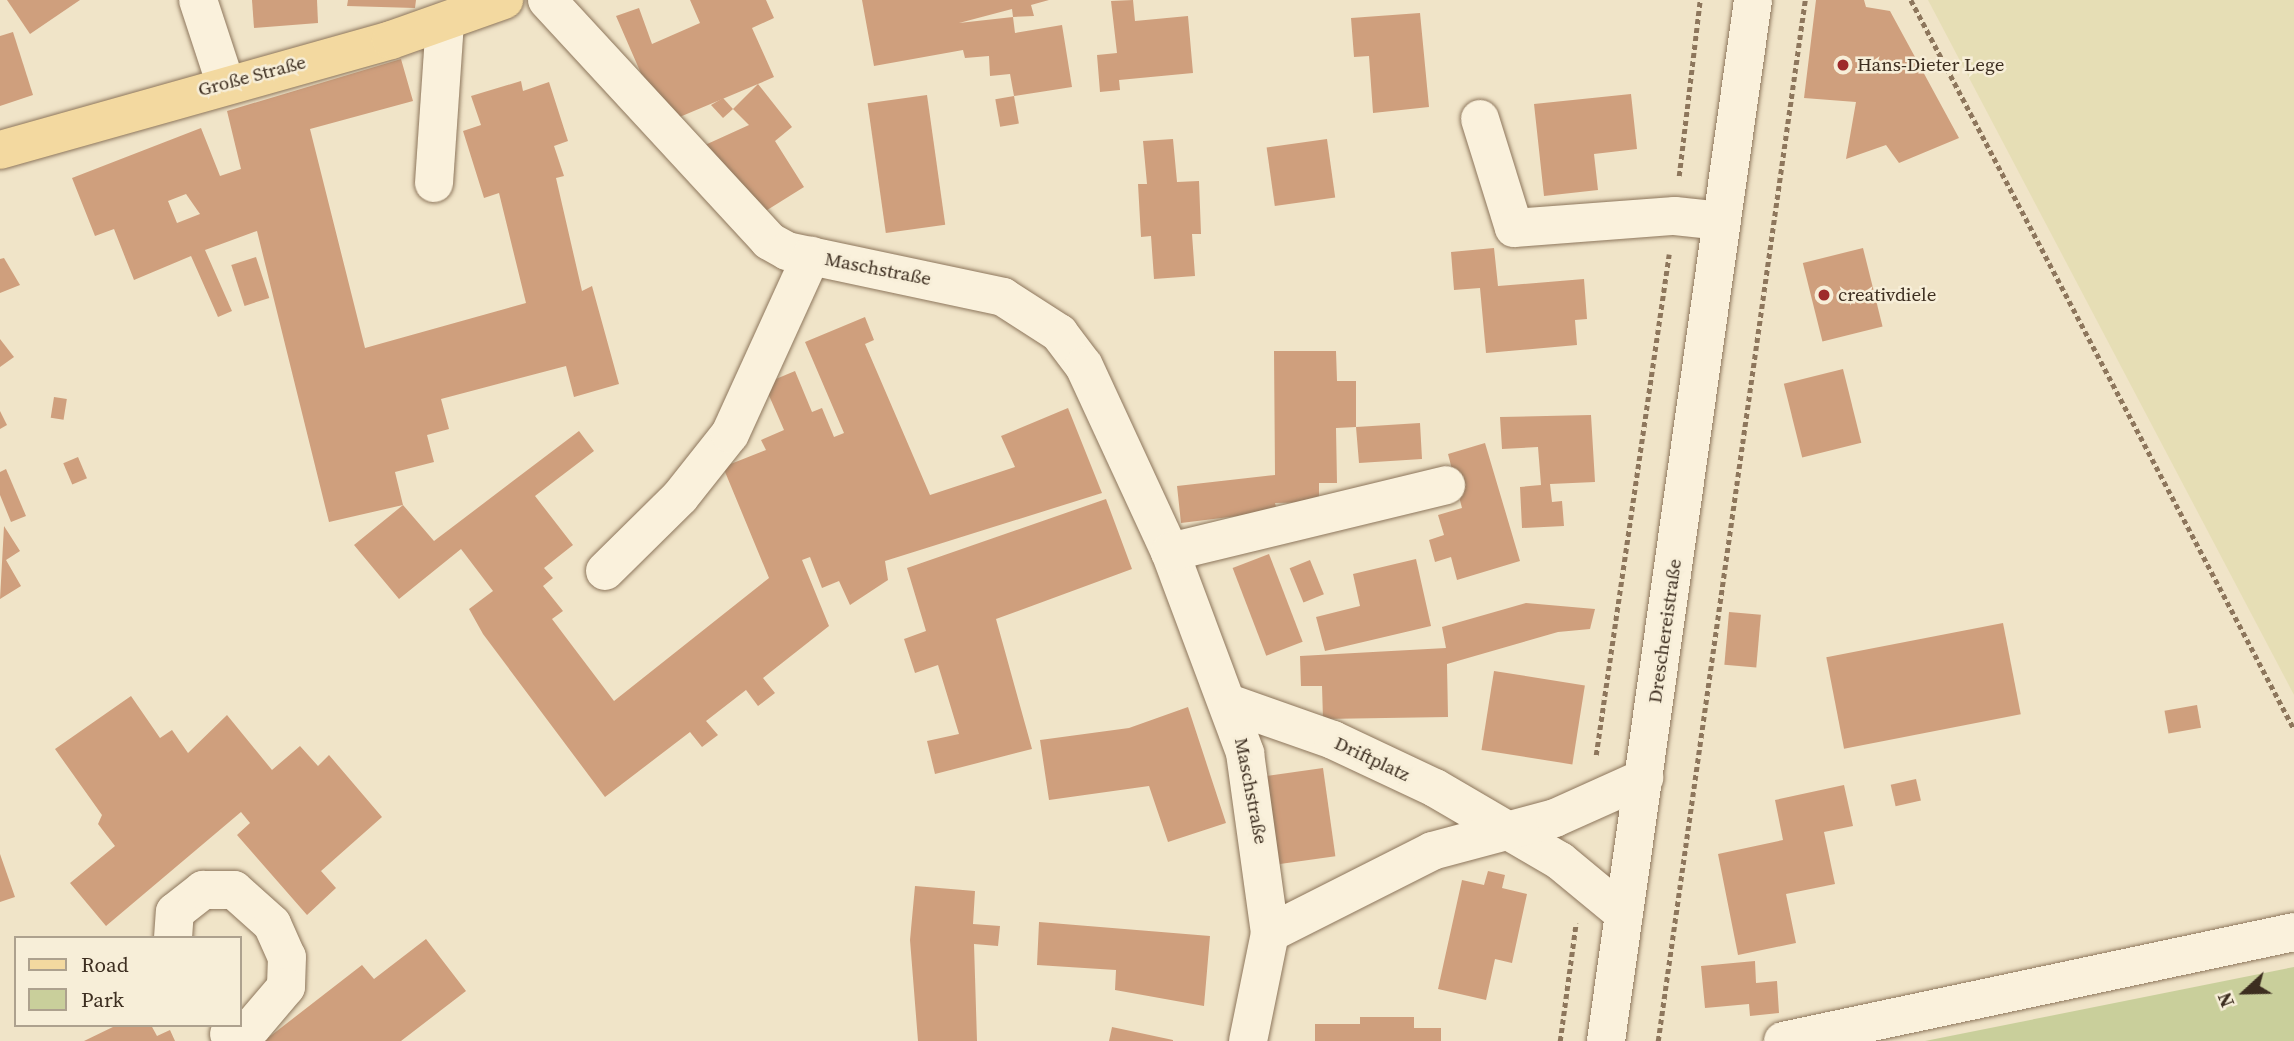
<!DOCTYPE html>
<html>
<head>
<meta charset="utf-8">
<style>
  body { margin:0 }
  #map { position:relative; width:2294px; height:1041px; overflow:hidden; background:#f0e4c8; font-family:"Source Serif 4",serif }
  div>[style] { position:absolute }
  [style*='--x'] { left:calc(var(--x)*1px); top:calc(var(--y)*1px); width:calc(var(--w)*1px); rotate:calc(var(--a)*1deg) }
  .farmland>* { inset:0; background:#e6deb5 }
  .green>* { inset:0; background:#c9cf9b }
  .building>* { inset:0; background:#cf9f7d; transform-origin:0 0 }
  .path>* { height:4.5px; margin-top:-2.25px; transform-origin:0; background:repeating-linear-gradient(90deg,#8d765c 0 5px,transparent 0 8.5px) }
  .roads { filter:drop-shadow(0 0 2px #8d765c) drop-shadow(0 0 2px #8d765c) }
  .minor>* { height:38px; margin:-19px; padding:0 19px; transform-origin:19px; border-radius:19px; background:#faf1dc }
  .major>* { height:38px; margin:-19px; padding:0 19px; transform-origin:19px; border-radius:19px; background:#f3d9a0 }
  .dots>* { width:19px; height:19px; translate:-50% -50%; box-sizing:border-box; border:4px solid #f7eed8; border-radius:50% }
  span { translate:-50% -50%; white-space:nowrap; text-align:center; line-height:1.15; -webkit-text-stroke:5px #f7eed8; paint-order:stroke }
  .poi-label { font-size:19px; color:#3d2e20 }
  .left { translate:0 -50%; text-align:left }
  .street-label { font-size:19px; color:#3d2e20 }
  .legend { position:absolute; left:14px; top:936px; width:228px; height:91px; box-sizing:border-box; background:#f7eed8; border:2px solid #ada18e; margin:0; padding:9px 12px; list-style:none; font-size:21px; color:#3d2e20 }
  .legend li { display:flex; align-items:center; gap:14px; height:35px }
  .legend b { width:35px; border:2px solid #ada18e }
  .north { position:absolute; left:2210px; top:957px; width:70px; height:70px; -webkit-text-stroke:5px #f7eed8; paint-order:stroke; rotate:248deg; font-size:19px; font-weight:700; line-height:28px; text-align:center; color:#3d2e20 }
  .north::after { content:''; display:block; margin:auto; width:24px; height:32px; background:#3d2e20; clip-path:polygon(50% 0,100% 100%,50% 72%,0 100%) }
</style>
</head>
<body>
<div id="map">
  <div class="farmland">
    <div style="clip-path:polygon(1928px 0,2294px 0,2294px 695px)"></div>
  </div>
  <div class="green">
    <div style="clip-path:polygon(2294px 967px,2294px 1041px,1925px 1041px)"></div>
  </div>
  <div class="building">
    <div style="clip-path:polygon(7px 0,80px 0,30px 34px)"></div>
    <div style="clip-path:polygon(252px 0,317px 0,318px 23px,254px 28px)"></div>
    <div style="clip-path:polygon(348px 0,416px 0,415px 8px,347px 6px)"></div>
    <div style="clip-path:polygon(690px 0,766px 0,774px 18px,752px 28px,774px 77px,758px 84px,792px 127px,775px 141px,804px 187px,751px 220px,705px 145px,749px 125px,733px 109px,758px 84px,663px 124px,616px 16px,639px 8px,652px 44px,700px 23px)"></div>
    <div style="clip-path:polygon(evenodd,862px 0,1049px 0,1031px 5px,1034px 16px,1013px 17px,1015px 33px,1062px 25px,1072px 87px,1014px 96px,1010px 74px,990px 76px,989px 56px,965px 58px,963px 50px,874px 66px,862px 0,1012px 9px,1013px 17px,959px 23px,1012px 9px)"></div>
    <div style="clip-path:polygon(1133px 0,1135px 21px,1188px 16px,1193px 73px,1119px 80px,1120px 90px,1100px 92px,1097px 55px,1117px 53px,1111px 1px)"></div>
    <div style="clip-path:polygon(1816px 0,1864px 0,1866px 7px,1890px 11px,1959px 138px,1899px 163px,1886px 145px,1846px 159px,1856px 102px,1804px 98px)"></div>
    <div style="clip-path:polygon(1420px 13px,1429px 107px,1373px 113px,1369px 56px,1354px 57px,1351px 18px)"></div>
    <div style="clip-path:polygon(13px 32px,33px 95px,0 106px,0 36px)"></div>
    <div style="clip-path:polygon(evenodd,401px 59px,413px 101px,310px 129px,365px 348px,526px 303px,499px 193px,484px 198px,463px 131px,481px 125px,471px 96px,521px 81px,523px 91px,549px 82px,568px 141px,554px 146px,564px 176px,556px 178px,582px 291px,592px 286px,619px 384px,574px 397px,566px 366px,441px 399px,449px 429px,427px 435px,434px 462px,395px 472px,403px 505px,329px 522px,257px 231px,205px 250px,232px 311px,218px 317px,191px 256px,134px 280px,114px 229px,95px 236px,72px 178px,201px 128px,220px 176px,241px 169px,227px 111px,401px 59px,186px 194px,200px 214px,177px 223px,168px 201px,186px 194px)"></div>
    <div style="clip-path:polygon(1631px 94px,1637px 149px,1594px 154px,1598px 190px,1544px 196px,1534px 104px)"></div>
    <div style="left:927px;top:95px;width:131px;height:60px;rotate:82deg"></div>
    <div style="left:1014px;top:96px;width:28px;height:19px;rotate:80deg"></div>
    <div style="clip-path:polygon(723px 98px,733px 109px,723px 118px,711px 105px)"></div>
    <div style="clip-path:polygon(1173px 139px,1177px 182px,1199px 181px,1201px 234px,1192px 234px,1195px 276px,1154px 279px,1151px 236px,1141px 237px,1138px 184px,1147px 184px,1143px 141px)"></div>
    <div style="left:1327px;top:139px;width:59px;height:61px;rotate:82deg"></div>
    <div style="clip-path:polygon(1494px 248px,1498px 286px,1584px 279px,1587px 319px,1575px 320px,1577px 345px,1486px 353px,1480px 288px,1454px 290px,1451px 252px)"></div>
    <div style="left:1863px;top:248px;width:81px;height:62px;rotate:76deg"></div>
    <div style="left:256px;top:257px;width:43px;height:26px;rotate:72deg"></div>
    <div style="clip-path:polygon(4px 258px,20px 285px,0 293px,0 259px)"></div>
    <div style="clip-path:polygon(865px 317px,874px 340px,865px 344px,930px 495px,1015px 467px,1001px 436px,1068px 408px,1102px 493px,885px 561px,888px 580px,850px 605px,839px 581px,822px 588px,810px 557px,802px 560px,829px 626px,763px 678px,775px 693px,758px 706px,746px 690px,706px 721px,718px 735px,702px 747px,690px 732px,605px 797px,483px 634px,469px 609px,493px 591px,461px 549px,399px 599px,354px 545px,403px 505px,434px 541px,579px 431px,594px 451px,535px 496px,573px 545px,544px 568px,553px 578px,543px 586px,563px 611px,552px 619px,614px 701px,769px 578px,723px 467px,766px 450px,761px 440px,784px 430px,764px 384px,795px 371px,812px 412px,822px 408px,834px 437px,844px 433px,805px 342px)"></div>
    <div style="clip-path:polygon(0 339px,14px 357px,0 367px)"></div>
    <div style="clip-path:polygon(1274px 351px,1336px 351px,1337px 381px,1356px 381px,1356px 427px,1420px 423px,1422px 459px,1359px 463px,1356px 427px,1336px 428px,1337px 483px,1319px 483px,1319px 502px,1275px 503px,1277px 511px,1181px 523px,1177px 486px,1275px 475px)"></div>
    <div style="left:1843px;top:369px;width:76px;height:61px;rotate:76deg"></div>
    <div style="left:54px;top:397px;width:13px;height:21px;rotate:9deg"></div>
    <div style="clip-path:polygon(0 411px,7px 425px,0 429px)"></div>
    <div style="clip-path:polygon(1591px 415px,1595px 482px,1550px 484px,1552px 502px,1562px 501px,1564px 526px,1522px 528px,1520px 487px,1541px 485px,1538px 447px,1502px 449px,1500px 417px)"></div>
    <div style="clip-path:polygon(1485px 443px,1520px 561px,1457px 580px,1451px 557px,1435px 562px,1429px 540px,1444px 535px,1438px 515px,1462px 508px,1448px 454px)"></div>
    <div style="left:78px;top:457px;width:23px;height:16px;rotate:67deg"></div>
    <div style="clip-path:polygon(6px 469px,26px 516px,11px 522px,0 495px,0 472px)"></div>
    <div style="clip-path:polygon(1106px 499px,1132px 569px,996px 619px,1032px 749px,935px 774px,927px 741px,959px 734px,938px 665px,915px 673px,904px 639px,926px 631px,907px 568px)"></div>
    <div style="clip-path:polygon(4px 526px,20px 551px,6px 560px,21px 586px,0 599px)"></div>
    <div style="left:1269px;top:554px;width:94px;height:39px;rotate:69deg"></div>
    <div style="clip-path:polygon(1416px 559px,1431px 626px,1325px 651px,1316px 617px,1360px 606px,1353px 574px)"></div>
    <div style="left:1310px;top:560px;width:37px;height:22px;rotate:68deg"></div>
    <div style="clip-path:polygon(1526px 603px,1595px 609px,1590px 629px,1558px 632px,1447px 664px,1448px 717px,1323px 719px,1322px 686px,1301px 686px,1300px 656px,1446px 648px,1442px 627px)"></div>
    <div style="left:1729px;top:612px;width:32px;height:53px;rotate:5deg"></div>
    <div style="left:2003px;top:623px;width:93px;height:180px;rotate:79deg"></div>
    <div style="left:1494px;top:671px;width:92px;height:80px;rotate:9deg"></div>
    <div style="clip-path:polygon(131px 696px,160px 738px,172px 730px,188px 753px,227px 715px,272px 770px,300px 746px,318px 766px,329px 755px,382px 817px,321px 871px,336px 888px,307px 915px,237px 835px,250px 823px,241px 812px,106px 926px,70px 883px,115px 846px,98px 824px,102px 815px,55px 749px)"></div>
    <div style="left:2197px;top:705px;width:23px;height:33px;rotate:80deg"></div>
    <div style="clip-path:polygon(1188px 707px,1226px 823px,1168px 842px,1149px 786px,1049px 800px,1040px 740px,1129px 728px)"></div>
    <div style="left:1323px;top:768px;width:89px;height:65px;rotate:82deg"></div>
    <div style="left:1916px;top:779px;width:22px;height:26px;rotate:77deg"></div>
    <div style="clip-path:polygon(1844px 785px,1853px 826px,1824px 832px,1835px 884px,1786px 894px,1796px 943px,1738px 955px,1718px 854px,1783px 840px,1775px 800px)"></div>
    <div style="clip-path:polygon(0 854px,15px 897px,0 902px)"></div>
    <div style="clip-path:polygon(1488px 871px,1505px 875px,1502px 888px,1527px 894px,1512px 963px,1495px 959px,1486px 1000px,1438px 989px,1462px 880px,1484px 885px)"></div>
    <div style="clip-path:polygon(915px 886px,975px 891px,973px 924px,1000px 926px,998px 946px,974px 944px,977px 1041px,918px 1041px,910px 940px)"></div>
    <div style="clip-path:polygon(1039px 922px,1210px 936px,1204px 1006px,1115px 990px,1116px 970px,1037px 965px)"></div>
    <div style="clip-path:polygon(426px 939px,466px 991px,401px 1041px,264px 1041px,362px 965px,374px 979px)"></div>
    <div style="clip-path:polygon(1755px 961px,1756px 983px,1777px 981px,1779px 1013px,1750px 1016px,1749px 1004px,1705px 1008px,1701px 966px)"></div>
    <div style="clip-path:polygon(1360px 1017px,1414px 1017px,1414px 1028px,1441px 1028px,1441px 1041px,1315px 1041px,1315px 1024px,1360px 1024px)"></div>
    <div style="clip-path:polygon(117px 1025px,151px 1025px,157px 1036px,170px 1030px,175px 1041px,84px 1041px)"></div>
    <div style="clip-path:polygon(1112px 1027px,1173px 1040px,1173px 1041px,1109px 1041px)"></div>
  </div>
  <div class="path">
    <div style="--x:1911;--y:0;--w:823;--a:62.28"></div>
    <div style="--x:1679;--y:176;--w:177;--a:-83.2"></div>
    <div style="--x:1596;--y:755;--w:506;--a:-81.71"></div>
    <div style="--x:1560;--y:1041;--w:119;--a:-82.3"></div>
    <div style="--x:1658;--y:1041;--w:1051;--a:-81.96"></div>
  </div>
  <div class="roads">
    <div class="minor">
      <div style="--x:198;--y:0;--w:86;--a:71.8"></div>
      <div style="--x:547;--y:0;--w:328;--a:47.3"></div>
      <div style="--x:769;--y:241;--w:21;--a:29"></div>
      <div style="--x:787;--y:251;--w:221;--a:12"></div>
      <div style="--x:1003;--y:297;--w:67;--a:32.7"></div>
      <div style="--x:1059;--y:333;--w:41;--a:52.9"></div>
      <div style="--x:1084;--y:366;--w:205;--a:65.2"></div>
      <div style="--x:1170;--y:552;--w:215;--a:69.5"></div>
      <div style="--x:1245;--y:753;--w:182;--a:82.1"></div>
      <div style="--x:1270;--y:933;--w:110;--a:101.5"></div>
      <div style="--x:1480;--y:119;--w:114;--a:72.7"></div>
      <div style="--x:1514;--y:228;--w:161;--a:-4.3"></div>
      <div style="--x:1675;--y:216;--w:47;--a:6.1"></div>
      <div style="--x:434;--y:183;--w:160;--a:-86.1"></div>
      <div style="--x:1170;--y:552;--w:284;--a:-13.6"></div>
      <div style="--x:605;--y:571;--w:105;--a:-44.6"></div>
      <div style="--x:680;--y:497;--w:80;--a:-51.6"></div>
      <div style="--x:730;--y:434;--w:196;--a:-65.5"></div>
      <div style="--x:1231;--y:704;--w:108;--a:19.4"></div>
      <div style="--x:1333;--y:740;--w:113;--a:25.2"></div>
      <div style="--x:1435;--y:788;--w:145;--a:30.3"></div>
      <div style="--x:1560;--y:861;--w:83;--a:39.6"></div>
      <div style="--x:1270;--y:933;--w:182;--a:-26.8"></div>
      <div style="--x:1432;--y:851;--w:127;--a:-15"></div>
      <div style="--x:1555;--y:818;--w:98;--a:-24.2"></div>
      <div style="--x:173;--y:938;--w:26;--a:-86"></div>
      <div style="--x:175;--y:912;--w:36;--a:-38"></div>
      <div style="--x:203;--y:890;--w:31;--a:0"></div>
      <div style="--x:234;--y:890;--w:51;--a:41.8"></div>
      <div style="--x:272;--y:924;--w:36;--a:66"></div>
      <div style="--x:287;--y:957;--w:30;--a:92"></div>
      <div style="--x:286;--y:987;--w:52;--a:130.4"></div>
      <div style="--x:252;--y:1027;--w:24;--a:163"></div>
      <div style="--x:1606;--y:1041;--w:1051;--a:-81.96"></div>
      <div style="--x:1783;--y:1041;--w:522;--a:-12.04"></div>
    </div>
    <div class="major">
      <div style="--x:0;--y:150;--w:406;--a:-15.7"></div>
      <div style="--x:391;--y:40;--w:120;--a:-19.5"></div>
    </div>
  </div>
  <div class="dots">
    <div style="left:1843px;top:65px;background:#9e2a2b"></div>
    <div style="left:1824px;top:295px;background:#9e2a2b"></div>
  </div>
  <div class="poi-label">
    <span class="left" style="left:1857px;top:65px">Hans-Dieter Lege</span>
    <span class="left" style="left:1838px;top:295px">creativdiele</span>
  </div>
  <div class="street-label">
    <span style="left:252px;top:76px;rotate:-15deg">Große Straße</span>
    <span style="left:878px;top:269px;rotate:11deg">Maschstraße</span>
    <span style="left:1665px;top:631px;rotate:-82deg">Dreschereistraße</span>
    <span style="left:1372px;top:759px;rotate:25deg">Driftplatz</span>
    <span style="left:1251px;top:791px;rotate:79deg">Maschstraße</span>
  </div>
  <ul class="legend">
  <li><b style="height:9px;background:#f3d9a0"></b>Road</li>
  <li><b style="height:19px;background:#c9cf9b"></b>Park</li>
  </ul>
  <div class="north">N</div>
</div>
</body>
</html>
